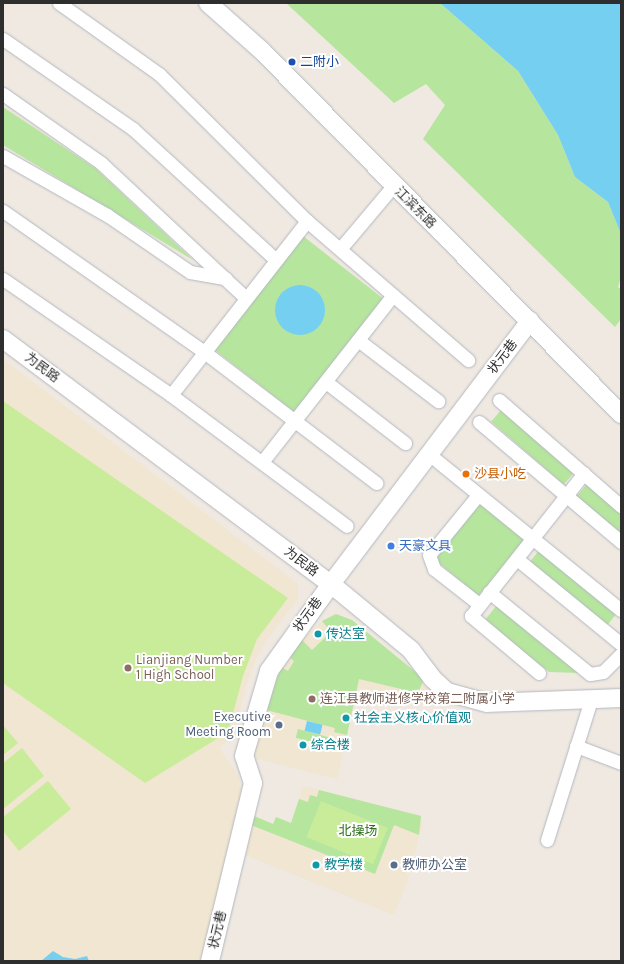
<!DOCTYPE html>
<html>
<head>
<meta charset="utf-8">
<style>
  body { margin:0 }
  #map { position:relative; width:624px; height:964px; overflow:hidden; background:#efe9e1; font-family:Karla,"Noto Sans SC",sans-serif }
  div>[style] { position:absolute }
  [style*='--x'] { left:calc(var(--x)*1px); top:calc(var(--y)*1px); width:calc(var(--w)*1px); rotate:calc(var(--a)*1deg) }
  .education>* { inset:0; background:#f0e6d1 }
  .green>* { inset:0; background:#b6e59e; transform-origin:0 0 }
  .pitch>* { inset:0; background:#c9ec9a; transform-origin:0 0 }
  .water>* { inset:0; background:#75cff0; transform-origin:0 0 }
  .round { border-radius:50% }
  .roads { filter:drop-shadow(0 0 1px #b4b7c1) drop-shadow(0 0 1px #b4b7c1) }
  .street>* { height:13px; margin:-6.5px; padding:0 6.5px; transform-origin:6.5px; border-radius:6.5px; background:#fff }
  .secondary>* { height:18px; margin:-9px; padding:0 9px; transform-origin:9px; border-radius:9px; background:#fff }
  .dots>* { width:11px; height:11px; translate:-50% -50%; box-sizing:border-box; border:2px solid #fff; border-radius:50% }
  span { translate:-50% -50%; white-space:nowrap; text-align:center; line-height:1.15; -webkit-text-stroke:4px #fff; paint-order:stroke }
  .transit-label { font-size:13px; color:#164399 }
  .left { translate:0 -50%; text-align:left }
  .street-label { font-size:13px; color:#2e2e2e }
  .food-label { font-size:13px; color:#c56008 }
  .shop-label { font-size:13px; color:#366cbe }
  .culture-label { font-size:13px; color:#0d838f }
  .education-label { font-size:13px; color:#785e54 }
  .service-label { font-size:13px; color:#4e5e75 }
  .right { translate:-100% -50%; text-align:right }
  .park-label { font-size:13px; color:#2c6e1b }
  .frame { position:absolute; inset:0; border:4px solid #2e2e2e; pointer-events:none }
</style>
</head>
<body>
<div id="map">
  <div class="education">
    <div style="clip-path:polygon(3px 359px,298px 584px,298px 599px,267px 639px,257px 657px,248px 679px,234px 735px,219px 748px,238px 775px,242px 793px,202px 961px,3px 961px)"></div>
    <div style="clip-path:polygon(336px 614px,352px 620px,435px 688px,427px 705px,358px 688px,337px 779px,254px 758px,270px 693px,281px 667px,302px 640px,322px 621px)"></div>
    <div style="clip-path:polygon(303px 786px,421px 816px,422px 825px,407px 883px,394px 915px,243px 854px,254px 816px,273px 824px,276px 817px,291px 823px)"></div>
  </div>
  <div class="green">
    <div style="clip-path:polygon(286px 3px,440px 3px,518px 71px,558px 135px,575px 177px,608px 202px,621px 234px,621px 277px,618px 287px,621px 289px,621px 319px,615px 327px,423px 139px,445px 105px,426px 84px,394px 103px)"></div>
    <div style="clip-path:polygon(3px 107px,95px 168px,193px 260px,3px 145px)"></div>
    <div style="left:303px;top:236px;width:102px;height:144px;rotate:38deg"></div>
    <div style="left:503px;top:408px;width:96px;height:18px;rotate:41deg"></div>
    <div style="clip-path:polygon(588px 483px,621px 512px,621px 536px,576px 497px)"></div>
    <div style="left:480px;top:502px;width:59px;height:73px;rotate:40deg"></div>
    <div style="left:540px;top:549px;width:100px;height:18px;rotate:38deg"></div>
    <div style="clip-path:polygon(497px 605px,580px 673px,549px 672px,485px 620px)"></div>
    <div style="clip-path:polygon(336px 614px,352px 620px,424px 679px,418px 693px,359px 679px,347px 735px,334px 732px,335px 728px,266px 710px,281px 667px,288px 671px,294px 661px,288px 656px,302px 640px,312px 650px,331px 632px,322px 621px)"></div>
    <div style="left:298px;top:729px;width:34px;height:9px;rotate:15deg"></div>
    <div style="clip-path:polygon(319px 790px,421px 816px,419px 835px,394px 825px,375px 874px,251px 825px,254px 816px,273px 824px,276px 817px,291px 823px,299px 799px,308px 802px,310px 795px,317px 797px)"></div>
  </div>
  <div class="pitch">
    <div style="clip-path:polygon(3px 401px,288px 598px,257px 639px,243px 676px,228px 732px,145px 783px,3px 683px)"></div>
    <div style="clip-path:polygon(3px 725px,18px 743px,3px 755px)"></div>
    <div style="clip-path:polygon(22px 748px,44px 776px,3px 809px,3px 763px)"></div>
    <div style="clip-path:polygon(48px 781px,71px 809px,19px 851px,3px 831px,3px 817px)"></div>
    <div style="left:321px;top:801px;width:72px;height:39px;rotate:22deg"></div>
  </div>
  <div class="water">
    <div style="clip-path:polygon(440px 3px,621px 3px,621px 234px,608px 202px,575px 177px,558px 135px,518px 71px)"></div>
    <div class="round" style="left:275px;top:285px;width:50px;height:50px"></div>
    <div style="left:307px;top:721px;width:16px;height:10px;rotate:14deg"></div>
    <div style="clip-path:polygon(53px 951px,63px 957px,75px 959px,87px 956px,89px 961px,41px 961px)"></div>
  </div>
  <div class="roads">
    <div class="street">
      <div style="--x:59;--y:3;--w:123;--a:35.4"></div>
      <div style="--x:159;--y:74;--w:209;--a:44.8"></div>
      <div style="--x:307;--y:221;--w:213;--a:40.8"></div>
      <div style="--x:3;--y:39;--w:158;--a:34.7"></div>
      <div style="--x:133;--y:129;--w:194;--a:42.5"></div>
      <div style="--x:3;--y:94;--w:120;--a:35.1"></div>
      <div style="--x:101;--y:163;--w:198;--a:43"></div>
      <div style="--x:3;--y:156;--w:120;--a:29.6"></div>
      <div style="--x:107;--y:215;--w:101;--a:34.5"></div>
      <div style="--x:190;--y:272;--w:36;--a:10"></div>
      <div style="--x:3;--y:211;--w:244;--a:35"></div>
      <div style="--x:203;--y:351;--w:218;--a:37.3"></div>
      <div style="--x:340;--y:249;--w:82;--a:-49.9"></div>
      <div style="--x:3;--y:279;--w:204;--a:34.6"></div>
      <div style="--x:171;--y:395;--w:219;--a:36.7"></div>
      <div style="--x:358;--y:340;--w:101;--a:37.3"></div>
      <div style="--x:326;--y:382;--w:100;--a:37.7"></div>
      <div style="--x:171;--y:395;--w:221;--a:-52"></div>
      <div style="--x:499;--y:400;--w:162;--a:41"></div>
      <div style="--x:479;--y:422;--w:186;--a:40.2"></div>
      <div style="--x:430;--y:455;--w:246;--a:39.1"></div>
      <div style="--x:262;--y:462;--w:212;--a:-51.9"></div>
      <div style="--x:478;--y:495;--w:77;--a:129.2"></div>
      <div style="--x:429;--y:555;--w:15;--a:70"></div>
      <div style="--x:434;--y:569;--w:58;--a:38"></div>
      <div style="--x:517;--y:559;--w:134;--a:39.3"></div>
      <div style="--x:489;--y:592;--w:130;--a:39.1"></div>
      <div style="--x:590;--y:674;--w:13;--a:-9"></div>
      <div style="--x:603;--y:672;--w:25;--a:-45"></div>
      <div style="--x:539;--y:673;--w:89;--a:-140"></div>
      <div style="--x:471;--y:616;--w:182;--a:-51.7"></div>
      <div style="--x:576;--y:746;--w:48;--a:20.7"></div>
      <div style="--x:547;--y:840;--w:147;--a:-72.6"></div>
    </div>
    <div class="secondary">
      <div style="--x:208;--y:3;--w:72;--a:41.6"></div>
      <div style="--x:262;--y:51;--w:511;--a:45.32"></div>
      <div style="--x:3;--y:339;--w:409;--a:36.8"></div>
      <div style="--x:331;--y:584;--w:104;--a:39.5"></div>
      <div style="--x:411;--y:650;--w:36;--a:53"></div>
      <div style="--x:433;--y:679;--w:19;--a:43"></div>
      <div style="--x:447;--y:692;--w:41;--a:15.4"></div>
      <div style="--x:487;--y:703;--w:134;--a:-2.1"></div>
      <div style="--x:210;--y:961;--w:183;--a:-76.4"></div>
      <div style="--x:253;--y:783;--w:28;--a:-108"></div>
      <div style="--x:244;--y:756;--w:89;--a:-73.6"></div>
      <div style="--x:269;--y:671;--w:107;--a:-54.5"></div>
      <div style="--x:331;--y:584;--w:330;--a:-52.9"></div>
    </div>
  </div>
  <div class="dots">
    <div style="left:292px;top:62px;background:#1a4fb4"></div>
    <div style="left:466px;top:474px;background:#e8710a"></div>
    <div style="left:391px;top:546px;background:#3f7fe0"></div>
    <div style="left:318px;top:634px;background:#0f9aa8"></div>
    <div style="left:128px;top:668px;background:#8d6e63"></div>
    <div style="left:312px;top:699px;background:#8d6e63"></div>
    <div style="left:346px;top:718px;background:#0f9aa8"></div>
    <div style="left:279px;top:725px;background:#5c6f8a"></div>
    <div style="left:303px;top:745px;background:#0f9aa8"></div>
    <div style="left:316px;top:865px;background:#0f9aa8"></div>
    <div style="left:394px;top:865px;background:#5c6f8a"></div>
  </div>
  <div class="transit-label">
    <span class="left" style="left:300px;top:62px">二附小</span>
  </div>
  <div class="street-label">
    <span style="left:415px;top:208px;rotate:45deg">江滨东路</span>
    <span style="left:503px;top:357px;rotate:-53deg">状元巷</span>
    <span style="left:42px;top:368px;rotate:37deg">为民路</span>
    <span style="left:301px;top:562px;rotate:37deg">为民路</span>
    <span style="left:308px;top:615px;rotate:-54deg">状元巷</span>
    <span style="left:218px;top:930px;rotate:-77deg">状元巷</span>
  </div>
  <div class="food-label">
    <span class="left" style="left:474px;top:474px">沙县小吃</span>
  </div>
  <div class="shop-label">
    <span class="left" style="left:399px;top:546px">天豪文具</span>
  </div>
  <div class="culture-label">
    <span class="left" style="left:326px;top:634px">传达室</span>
    <span class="left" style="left:354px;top:718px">社会主义核心价值观</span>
    <span class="left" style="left:311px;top:745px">综合楼</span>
    <span class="left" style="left:324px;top:865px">教学楼</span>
  </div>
  <div class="education-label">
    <span class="left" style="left:136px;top:668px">Lianjiang Number<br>1 High School</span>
    <span class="left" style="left:320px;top:699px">连江县教师进修学校第二附属小学</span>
  </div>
  <div class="service-label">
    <span class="right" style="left:271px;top:725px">Executive<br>Meeting Room</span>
    <span class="left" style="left:402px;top:865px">教师办公室</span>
  </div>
  <div class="park-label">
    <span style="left:358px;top:831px">北操场</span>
  </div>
  <div class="frame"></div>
</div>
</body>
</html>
